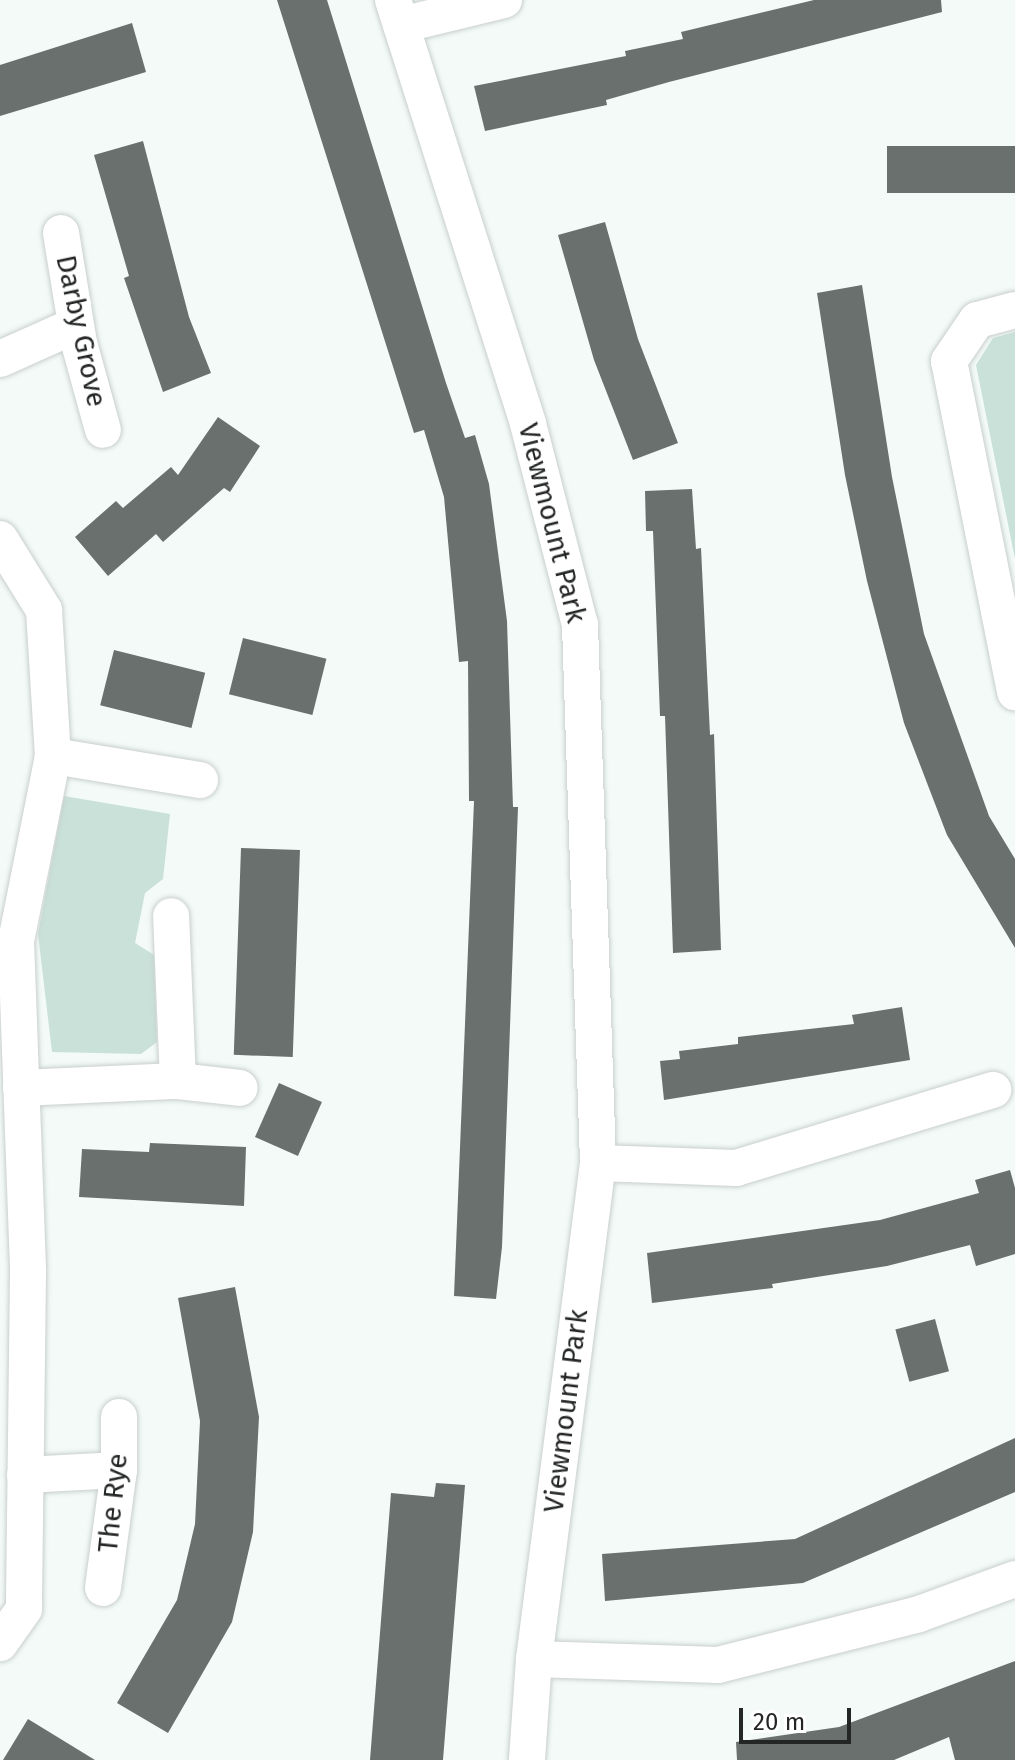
<!DOCTYPE html>
<html>
<head>
<meta charset="utf-8">
<style>
  body { margin:0 }
  #map { position:relative; width:1015px; height:1760px; overflow:hidden; background:#f3faf8; font-family:"Fira Sans",sans-serif }
  div>[style] { position:absolute }
  [style*='--x'] { left:calc(var(--x)*1px); top:calc(var(--y)*1px); width:calc(var(--w)*1px); rotate:calc(var(--a)*1deg) }
  .green>* { inset:0; background:#c9e1d9 }
  .building>* { inset:0; background:#6a706e; transform-origin:0 0 }
  .roads { filter:drop-shadow(0 0 2px #c8cfcd) drop-shadow(0 0 2px #c8cfcd) }
  .minor>* { height:36px; margin:-18px; padding:0 18px; transform-origin:18px; border-radius:18px; background:#fff }
  span { translate:-50% -50%; white-space:nowrap; text-align:center; line-height:1.15; -webkit-text-stroke:7px #fff; paint-order:stroke }
  .street-label { font-size:28px; color:#242625 }
  .scale { position:absolute; left:739px; top:1708px; width:112px; height:36px; box-sizing:border-box; border:4px solid #242625; border-top:0; padding-left:10px; font-size:24px; line-height:28px; white-space:nowrap; color:#242625; -webkit-text-stroke:6px #fff; paint-order:stroke }
</style>
</head>
<body>
<div id="map">
  <div class="green">
    <div style="clip-path:polygon(1015px 332px,1015px 559px,976px 365px,993px 338px)"></div>
    <div style="clip-path:polygon(64px 796px,170px 814px,163px 879px,145px 893px,135px 943px,154px 955px,157px 1042px,141px 1054px,52px 1052px,38px 934px)"></div>
  </div>
  <div class="building">
    <div style="clip-path:polygon(277px 0,327px 0,446px 383px,465px 438px,475px 435px,489px 484px,507px 621px,513px 807px,518px 807px,502px 1247px,496px 1299px,454px 1296px,474px 801px,469px 801px,468px 661px,459px 662px,444px 497px,424px 430px,414px 433px)"></div>
    <div style="clip-path:polygon(814px 0,941px 0,942px 12px,669px 82px,606px 100px,607px 105px,485px 131px,474px 86px,626px 56px,625px 51px,683px 39px,681px 32px)"></div>
    <div style="clip-path:polygon(132px 23px,146px 72px,0 116px,0 65px)"></div>
    <div style="clip-path:polygon(143px 141px,189px 317px,211px 373px,163px 392px,124px 278px,129px 276px,94px 155px)"></div>
    <div style="left:1015px;top:146px;width:47px;height:128px;rotate:90deg"></div>
    <div style="clip-path:polygon(605px 222px,638px 339px,678px 443px,633px 460px,594px 360px,558px 235px)"></div>
    <div style="clip-path:polygon(862px 285px,892px 477px,924px 634px,989px 816px,1015px 859px,1015px 948px,947px 835px,904px 723px,867px 581px,845px 475px,817px 293px)"></div>
    <div style="clip-path:polygon(218px 417px,260px 446px,230px 492px,224px 488px,163px 542px,156px 534px,108px 576px,75px 537px,116px 501px,123px 508px,171px 467px,178px 475px)"></div>
    <div style="clip-path:polygon(692px 489px,696px 549px,701px 548px,710px 735px,714px 734px,721px 950px,673px 953px,665px 716px,660px 716px,653px 531px,646px 531px,645px 491px)"></div>
    <div style="left:243px;top:638px;width:86px;height:58px;rotate:14deg"></div>
    <div style="left:114px;top:650px;width:94px;height:57px;rotate:14deg"></div>
    <div style="left:241px;top:848px;width:59px;height:207px;rotate:2deg"></div>
    <div style="clip-path:polygon(902px 1007px,910px 1060px,664px 1100px,660px 1061px,680px 1059px,679px 1051px,738px 1044px,738px 1037px,854px 1024px,852px 1015px)"></div>
    <div style="left:279px;top:1083px;width:47px;height:59px;rotate:24deg"></div>
    <div style="clip-path:polygon(150px 1143px,246px 1147px,244px 1206px,79px 1197px,82px 1149px,149px 1152px)"></div>
    <div style="clip-path:polygon(1010px 1170px,1015px 1188px,1015px 1254px,976px 1266px,970px 1245px,887px 1266px,772px 1284px,773px 1288px,652px 1303px,647px 1253px,880px 1220px,979px 1193px,975px 1180px)"></div>
    <div style="clip-path:polygon(235px 1287px,259px 1417px,253px 1532px,232px 1622px,168px 1733px,117px 1703px,177px 1600px,195px 1524px,200px 1421px,178px 1298px)"></div>
    <div style="left:935px;top:1319px;width:54px;height:41px;rotate:75deg"></div>
    <div style="clip-path:polygon(1015px 1438px,1015px 1492px,803px 1583px,605px 1601px,602px 1554px,795px 1539px)"></div>
    <div style="clip-path:polygon(436px 1483px,465px 1485px,443px 1760px,370px 1760px,391px 1493px,434px 1497px)"></div>
    <div style="clip-path:polygon(1015px 1661px,1015px 1760px,955px 1760px,949px 1737px,894px 1760px,737px 1760px,736px 1742px,839px 1727px)"></div>
    <div style="clip-path:polygon(28px 1719px,95px 1760px,3px 1760px)"></div>
  </div>
  <div class="roads">
    <div class="minor">
      <div style="--x:393;--y:0;--w:445;--a:72.3"></div>
      <div style="--x:528;--y:424;--w:208;--a:75.5"></div>
      <div style="--x:580;--y:625;--w:538;--a:88.08"></div>
      <div style="--x:598;--y:1163;--w:500;--a:97.35"></div>
      <div style="--x:534;--y:1659;--w:101;--a:94"></div>
      <div style="--x:401;--y:25;--w:106;--a:-13.6"></div>
      <div style="--x:61;--y:233;--w:111;--a:80.7"></div>
      <div style="--x:79;--y:343;--w:90;--a:74.6"></div>
      <div style="--x:1015;--y:310;--w:39;--a:165"></div>
      <div style="--x:977;--y:320;--w:50;--a:124.3"></div>
      <div style="--x:949;--y:361;--w:338;--a:78.7"></div>
      <div style="--x:0;--y:359;--w:83;--a:-24.1"></div>
      <div style="--x:0;--y:539;--w:84;--a:58.2"></div>
      <div style="--x:44;--y:610;--w:146;--a:86.5"></div>
      <div style="--x:53;--y:756;--w:189;--a:101.3"></div>
      <div style="--x:16;--y:941;--w:332;--a:87.9"></div>
      <div style="--x:28;--y:1273;--w:336;--a:90.7"></div>
      <div style="--x:24;--y:1609;--w:42;--a:125.2"></div>
      <div style="--x:53;--y:756;--w:149;--a:9.3"></div>
      <div style="--x:178;--y:1081;--w:62;--a:6.4"></div>
      <div style="--x:21;--y:1088;--w:157;--a:-2.6"></div>
      <div style="--x:178;--y:1081;--w:165;--a:-92.4"></div>
      <div style="--x:598;--y:1163;--w:138;--a:2.1"></div>
      <div style="--x:736;--y:1168;--w:269;--a:-16.9"></div>
      <div style="--x:25;--y:1475;--w:94;--a:-3"></div>
      <div style="--x:103;--y:1588;--w:119;--a:-82.3"></div>
      <div style="--x:119;--y:1470;--w:53;--a:-90"></div>
      <div style="--x:534;--y:1659;--w:184;--a:1.9"></div>
      <div style="--x:718;--y:1665;--w:207;--a:-14.2"></div>
      <div style="--x:919;--y:1614;--w:102;--a:-20"></div>
    </div>
  </div>
  <div class="street-label">
    <span style="left:81px;top:331px;rotate:78deg">Darby Grove</span>
    <span style="left:552px;top:523px;rotate:76deg">Viewmount Park</span>
    <span style="left:566px;top:1411px;rotate:-83deg">Viewmount Park</span>
    <span style="left:113px;top:1503px;rotate:-84deg">The Rye</span>
  </div>
  <div class="scale">20 m</div>
</div>
</body>
</html>
